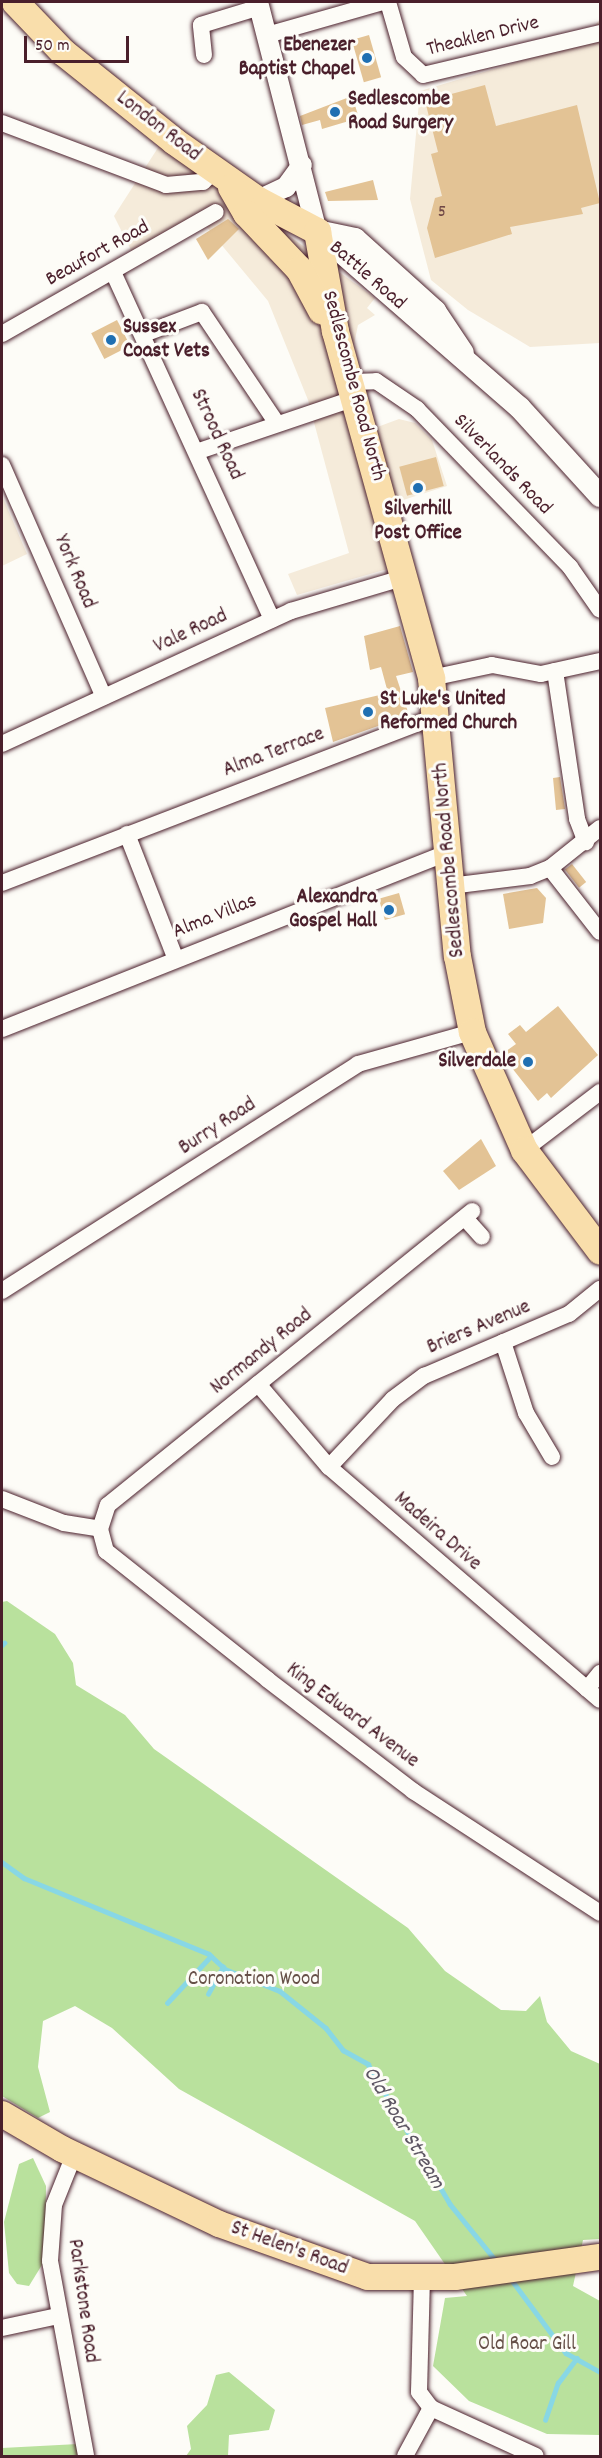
<!DOCTYPE html>
<html>
<head>
<meta charset="utf-8">
<style>
  body { margin:0 }
  #map { position:relative; width:602px; height:2458px; overflow:hidden; background:#fdfcf7; font-family:Dekko,sans-serif }
  div>[style] { position:absolute }
  [style*='--x'] { left:calc(var(--x)*1px); top:calc(var(--y)*1px); width:calc(var(--w)*1px); rotate:calc(var(--a)*1deg) }
  .built>* { inset:0; background:#f5ebda }
  .green>* { inset:0; background:#b9e19d }
  .stream>* { height:4.5px; margin:-2.25px; padding:0 2.25px; transform-origin:2.25px; border-radius:2.25px; background:#88d7e5 }
  .building>* { inset:0; background:#e3c395; transform-origin:0 0 }
  .roads { filter:drop-shadow(0 0 2px #4a1f2b) drop-shadow(0 0 2px #4a1f2b) }
  .minor>* { height:16px; margin:-8px; padding:0 8px; transform-origin:8px; border-radius:8px; background:#fdfcf7 }
  .tertiary>* { height:20px; margin:-10px; padding:0 10px; transform-origin:10px; border-radius:10px; background:#fdfcf7 }
  .secondary>* { height:22px; margin:-11px; padding:0 11px; transform-origin:11px; border-radius:11px; background:#fdfcf7 }
  .primary>* { height:26px; margin:-13px; padding:0 13px; transform-origin:13px; border-radius:13px; background:#f9deab }
  .trunk>* { height:27px; margin:-13.5px; padding:0 13.5px; transform-origin:13.5px; border-radius:13.5px; background:#f9deab }
  .dots>* { width:16px; height:16px; translate:-50% -50%; box-sizing:border-box; border:3px solid #fdfcf7; border-radius:50% }
  span { translate:-50% -50%; white-space:nowrap; text-align:center; line-height:1.15; -webkit-text-stroke:6px #fdfcf7; paint-order:stroke }
  .number-label { font-size:18px; color:#704846 }
  .number-label span { -webkit-text-stroke-width:0 }
  .street-label { font-size:21px; color:#4a1f2b }
  .poi-label { font-size:21px; color:#4a1f2b; font-weight:700 }
  .right { translate:-100% -50%; text-align:right }
  .left { translate:0 -50%; text-align:left }
  .park-label { font-size:21px; color:#665048 }
  .water-label { font-size:22px; color:#5d5663; font-style:italic }
  .frame { position:absolute; inset:0; border:3px solid #4a1f2b; pointer-events:none }
  .scale { position:absolute; left:24px; top:36px; width:105px; height:27px; box-sizing:border-box; border:3px solid #4a1f2b; border-top:0; padding-left:8px; font-size:18px; line-height:21px; white-space:nowrap; color:#4a1f2b; -webkit-text-stroke:4px #fdfcf7; paint-order:stroke }
</style>
</head>
<body>
<div id="map">
  <div class="built">
    <div style="clip-path:polygon(600px 2px,600px 343px,530px 347px,468px 310px,431px 280px,410px 199px,420px 91px,581px 43px,600px 19px)"></div>
    <div style="clip-path:polygon(161px 143px,375px 298px,367px 308px,375px 315px,358px 325px,353px 349px,372px 429px,399px 419px,415px 423px,432px 440px,447px 486px,375px 509px,391px 568px,297px 595px,288px 574px,349px 553px,308px 400px,268px 301px,200px 219px,134px 256px,114px 216px)"></div>
    <div style="clip-path:polygon(3px 498px,27px 554px,2px 566px,2px 499px)"></div>
  </div>
  <div class="green">
    <div style="clip-path:polygon(7px 1601px,55px 1634px,73px 1663px,76px 1685px,125px 1715px,154px 1749px,408px 1928px,445px 1971px,501px 2010px,526px 2011px,540px 1996px,547px 2022px,571px 2051px,600px 2064px,600px 2239px,583px 2240px,573px 2286px,600px 2301px,600px 2435px,547px 2434px,469px 2401px,433px 2366px,445px 2298px,467px 2296px,415px 2221px,179px 2089px,112px 2028px,75px 2006px,43px 2021px,38px 2067px,50px 2112px,38px 2118px,2px 2096px,2px 1602px)"></div>
    <div style="clip-path:polygon(33px 2158px,46px 2186px,45px 2260px,29px 2286px,17px 2284px,9px 2273px,4px 2222px,19px 2164px)"></div>
    <div style="clip-path:polygon(229px 2372px,275px 2410px,269px 2430px,229px 2435px,228px 2456px,186px 2456px,191px 2449px,187px 2426px,207px 2405px,216px 2375px)"></div>
    <div style="clip-path:polygon(78px 2444px,80px 2456px,2px 2456px,2px 2448px)"></div>
  </div>
  <div class="stream">
    <div style="--x:2;--y:1645;--w:3;--a:-45"></div>
    <div style="--x:2;--y:1862;--w:27;--a:36"></div>
    <div style="--x:24;--y:1878;--w:200;--a:22.3"></div>
    <div style="--x:209;--y:1954;--w:22;--a:43"></div>
    <div style="--x:225;--y:1969;--w:59;--a:21.8"></div>
    <div style="--x:280;--y:1991;--w:59;--a:38.8"></div>
    <div style="--x:326;--y:2028;--w:28;--a:52"></div>
    <div style="--x:343;--y:2050;--w:29;--a:29"></div>
    <div style="--x:368;--y:2064;--w:162;--a:59.6"></div>
    <div style="--x:450;--y:2204;--w:76;--a:50.9"></div>
    <div style="--x:208;--y:1994;--w:31;--a:-61"></div>
    <div style="--x:167;--y:2003;--w:64;--a:-46.9"></div>
    <div style="--x:511;--y:2279;--w:92;--a:53.4"></div>
    <div style="--x:566;--y:2353;--w:39;--a:29"></div>
    <div style="--x:545;--y:2420;--w:39;--a:-71"></div>
    <div style="--x:558;--y:2383;--w:31;--a:-53"></div>
  </div>
  <div class="building">
    <div style="left:369px;top:35px;width:44px;height:18px;rotate:74deg"></div>
    <div style="clip-path:polygon(485px 85px,496px 126px,577px 105px,600px 203px,581px 208px,583px 214px,510px 227px,512px 234px,435px 258px,427px 228px,435px 198px,442px 196px,431px 154px,438px 152px,425px 101px)"></div>
    <div style="clip-path:polygon(352px 96px,359px 118px,322px 129px,320px 120px,302px 125px,300px 116px)"></div>
    <div style="clip-path:polygon(373px 180px,378px 200px,328px 201px,325px 192px)"></div>
    <div style="clip-path:polygon(228px 219px,239px 229px,208px 260px,196px 239px)"></div>
    <div style="left:117px;top:320px;width:29px;height:29px;rotate:63deg"></div>
    <div style="left:436px;top:457px;width:30px;height:38px;rotate:75deg"></div>
    <div style="clip-path:polygon(400px 626px,413px 672px,396px 676px,409px 715px,333px 742px,325px 708px,388px 693px,381px 667px,370px 670px,364px 636px)"></div>
    <div style="clip-path:polygon(560px 777px,565px 809px,556px 810px,553px 778px)"></div>
    <div style="left:572px;top:864px;width:23px;height:9px;rotate:52deg"></div>
    <div style="clip-path:polygon(537px 888px,546px 898px,543px 923px,509px 929px,503px 894px)"></div>
    <div style="left:399px;top:893px;width:22px;height:21px;rotate:74deg"></div>
    <div style="clip-path:polygon(558px 1006px,598px 1055px,551px 1098px,547px 1093px,538px 1101px,512px 1068px,516px 1065px,505px 1052px,516px 1044px,508px 1034px,520px 1025px,526px 1032px)"></div>
    <div style="clip-path:polygon(481px 1139px,496px 1166px,459px 1190px,443px 1171px)"></div>
  </div>
  <div class="roads">
    <div class="minor">
      <div style="--x:388;--y:2;--w:57;--a:73.8"></div>
      <div style="--x:404;--y:57;--w:26;--a:43"></div>
      <div style="--x:423;--y:75;--w:182;--a:-13.3"></div>
      <div style="--x:267;--y:35;--w:121;--a:-15.9"></div>
      <div style="--x:204;--y:55;--w:30;--a:-96"></div>
      <div style="--x:201;--y:25;--w:62;--a:-17"></div>
      <div style="--x:2;--y:123;--w:175;--a:20.7"></div>
      <div style="--x:166;--y:185;--w:37;--a:-5"></div>
      <div style="--x:203;--y:182;--w:17;--a:-45"></div>
      <div style="--x:113;--y:272;--w:382;--a:65.4"></div>
      <div style="--x:2;--y:334;--w:246;--a:-29.7"></div>
      <div style="--x:144;--y:334;--w:62;--a:-20.8"></div>
      <div style="--x:202;--y:312;--w:133;--a:56.1"></div>
      <div style="--x:352;--y:382;--w:24;--a:-2"></div>
      <div style="--x:376;--y:381;--w:50;--a:34.3"></div>
      <div style="--x:417;--y:409;--w:220;--a:45.9"></div>
      <div style="--x:570;--y:567;--w:52;--a:55.1"></div>
      <div style="--x:199;--y:451;--w:166;--a:-18.7"></div>
      <div style="--x:2;--y:465;--w:253;--a:66.3"></div>
      <div style="--x:555;--y:671;--w:150;--a:81.5"></div>
      <div style="--x:577;--y:819;--w:25;--a:69"></div>
      <div style="--x:431;--y:678;--w:62;--a:-12"></div>
      <div style="--x:492;--y:665;--w:50;--a:10.4"></div>
      <div style="--x:541;--y:674;--w:60;--a:-12.4"></div>
      <div style="--x:2;--y:744;--w:318;--a:-24.7"></div>
      <div style="--x:291;--y:611;--w:120;--a:-16.5"></div>
      <div style="--x:127;--y:834;--w:132;--a:68.7"></div>
      <div style="--x:550;--y:868;--w:81;--a:52"></div>
      <div style="--x:2;--y:883;--w:466;--a:-21"></div>
      <div style="--x:450;--y:886;--w:81;--a:-7.1"></div>
      <div style="--x:530;--y:876;--w:22;--a:-22"></div>
      <div style="--x:550;--y:868;--w:64;--a:-38.7"></div>
      <div style="--x:2;--y:1029;--w:479;--a:-21.6"></div>
      <div style="--x:524;--y:1150;--w:96;--a:-37.3"></div>
      <div style="--x:465;--y:1218;--w:25;--a:48"></div>
      <div style="--x:2;--y:1291;--w:422;--a:-32.5"></div>
      <div style="--x:358;--y:1064;--w:118;--a:-15.7"></div>
      <div style="--x:503;--y:1342;--w:75;--a:72.1"></div>
      <div style="--x:526;--y:1413;--w:51;--a:59.4"></div>
      <div style="--x:258;--y:1384;--w:109;--a:49.5"></div>
      <div style="--x:329;--y:1467;--w:357;--a:40.7"></div>
      <div style="--x:329;--y:1467;--w:93;--a:-46.7"></div>
      <div style="--x:393;--y:1399;--w:39;--a:-37"></div>
      <div style="--x:424;--y:1376;--w:158;--a:-23.2"></div>
      <div style="--x:569;--y:1314;--w:40;--a:-39"></div>
      <div style="--x:2;--y:1499;--w:66;--a:21.2"></div>
      <div style="--x:64;--y:1523;--w:36;--a:9"></div>
      <div style="--x:100;--y:1529;--w:23;--a:75"></div>
      <div style="--x:106;--y:1551;--w:207;--a:38.5"></div>
      <div style="--x:268;--y:1680;--w:183;--a:37.4"></div>
      <div style="--x:413;--y:1791;--w:223;--a:33.1"></div>
      <div style="--x:100;--y:1529;--w:25;--a:-72"></div>
      <div style="--x:108;--y:1505;--w:468;--a:-38.9"></div>
      <div style="--x:587;--y:1689;--w:21;--a:-51"></div>
      <div style="--x:74;--y:2155;--w:54;--a:111.8"></div>
      <div style="--x:54;--y:2205;--w:56;--a:94.1"></div>
      <div style="--x:50;--y:2261;--w:198;--a:79.5"></div>
      <div style="--x:2;--y:2328;--w:57;--a:-12.1"></div>
      <div style="--x:431;--y:2408;--w:115;--a:24.6"></div>
      <div style="--x:405;--y:2456;--w:55;--a:-61.6"></div>
      <div style="--x:431;--y:2408;--w:20;--a:-127"></div>
      <div style="--x:419;--y:2392;--w:112;--a:-88.5"></div>
    </div>
    <div class="tertiary">
      <div style="--x:258;--y:2;--w:236;--a:75.6"></div>
      <div style="--x:258;--y:200;--w:31;--a:-25"></div>
      <div style="--x:286;--y:187;--w:27;--a:-54"></div>
    </div>
    <div class="secondary">
      <div style="--x:317;--y:231;--w:269;--a:41.1"></div>
      <div style="--x:520;--y:408;--w:119;--a:47.7"></div>
      <div style="--x:317;--y:231;--w:39;--a:12"></div>
      <div style="--x:355;--y:239;--w:108;--a:42"></div>
      <div style="--x:435;--y:311;--w:50;--a:56.3"></div>
    </div>
    <div class="primary">
      <div style="--x:2;--y:2114;--w:69;--a:30.3"></div>
      <div style="--x:62;--y:2149;--w:174;--a:25.5"></div>
      <div style="--x:219;--y:2224;--w:158;--a:19.6"></div>
      <div style="--x:368;--y:2277;--w:87;--a:0"></div>
      <div style="--x:455;--y:2277;--w:146;--a:-7.9"></div>
    </div>
    <div class="trunk">
      <div style="--x:15;--y:2;--w:69;--a:46.2"></div>
      <div style="--x:63;--y:52;--w:142;--a:38.7"></div>
      <div style="--x:174;--y:141;--w:103;--a:35.1"></div>
      <div style="--x:258;--y:200;--w:67;--a:27.7"></div>
      <div style="--x:317;--y:231;--w:102;--a:79.8"></div>
      <div style="--x:335;--y:331;--w:360;--a:74.5"></div>
      <div style="--x:431;--y:678;--w:279;--a:84.7"></div>
      <div style="--x:457;--y:956;--w:77;--a:78.8"></div>
      <div style="--x:472;--y:1032;--w:129;--a:66.2"></div>
      <div style="--x:524;--y:1150;--w:126;--a:53"></div>
      <div style="--x:231;--y:187;--w:30;--a:60"></div>
      <div style="--x:246;--y:213;--w:77;--a:46.6"></div>
      <div style="--x:299;--y:269;--w:47;--a:61.8"></div>
    </div>
  </div>
  <div class="dots">
    <div style="left:367px;top:58px;background:#1f6fb2"></div>
    <div style="left:335px;top:112px;background:#1f6fb2"></div>
    <div style="left:111px;top:340px;background:#1f6fb2"></div>
    <div style="left:418px;top:488px;background:#1f6fb2"></div>
    <div style="left:368px;top:712px;background:#1f6fb2"></div>
    <div style="left:389px;top:910px;background:#1f6fb2"></div>
    <div style="left:528px;top:1062px;background:#1f6fb2"></div>
  </div>
  <div class="number-label">
    <span style="left:442px;top:213px">5</span>
  </div>
  <div class="street-label">
    <span style="left:483px;top:37px;rotate:-14deg">Theaklen Drive</span>
    <span style="left:158px;top:127px;rotate:38deg">London Road</span>
    <span style="left:98px;top:254px;rotate:-29deg">Beaufort Road</span>
    <span style="left:367px;top:276px;rotate:41deg">Battle Road</span>
    <span style="left:353px;top:386px;rotate:75deg">Sedlescombe Road North</span>
    <span style="left:216px;top:435px;rotate:65deg">Strood Road</span>
    <span style="left:502px;top:465px;rotate:46deg">Silverlands Road</span>
    <span style="left:74px;top:572px;rotate:67deg">York Road</span>
    <span style="left:191px;top:632px;rotate:-25deg">Vale Road</span>
    <span style="left:274px;top:753px;rotate:-21deg">Alma Terrace</span>
    <span style="left:450px;top:860px;rotate:-95deg">Sedlescombe Road North</span>
    <span style="left:215px;top:917px;rotate:-22deg">Alma Villas</span>
    <span style="left:218px;top:1127px;rotate:-33deg">Burry Road</span>
    <span style="left:479px;top:1328px;rotate:-23deg">Briers Avenue</span>
    <span style="left:262px;top:1352px;rotate:-39deg">Normandy Road</span>
    <span style="left:437px;top:1532px;rotate:41deg">Madeira Drive</span>
    <span style="left:352px;top:1716px;rotate:37deg">King Edward Avenue</span>
    <span style="left:289px;top:2249px;rotate:20deg">St Helen's Road</span>
    <span style="left:82px;top:2301px;rotate:82deg">Parkstone Road</span>
  </div>
  <div class="poi-label">
    <span class="right" style="left:355px;top:58px">Ebenezer<br>Baptist Chapel</span>
    <span class="left" style="left:348px;top:112px">Sedlescombe<br>Road Surgery</span>
    <span class="left" style="left:123px;top:340px">Sussex<br>Coast Vets</span>
    <span style="left:418px;top:522px">Silverhill<br>Post Office</span>
    <span class="left" style="left:380px;top:712px">St Luke's United<br>Reformed Church</span>
    <span class="right" style="left:377px;top:910px">Alexandra<br>Gospel Hall</span>
    <span class="right" style="left:516px;top:1062px">Silverdale</span>
  </div>
  <div class="park-label">
    <span style="left:254px;top:1980px">Coronation Wood</span>
    <span style="left:527px;top:2345px">Old Roar Gill</span>
  </div>
  <div class="water-label">
    <span style="left:403px;top:2128px;rotate:59deg">Old Roar Stream</span>
  </div>
  <div class="frame"></div>
  <div class="scale">50 m</div>
</div>
</body>
</html>
